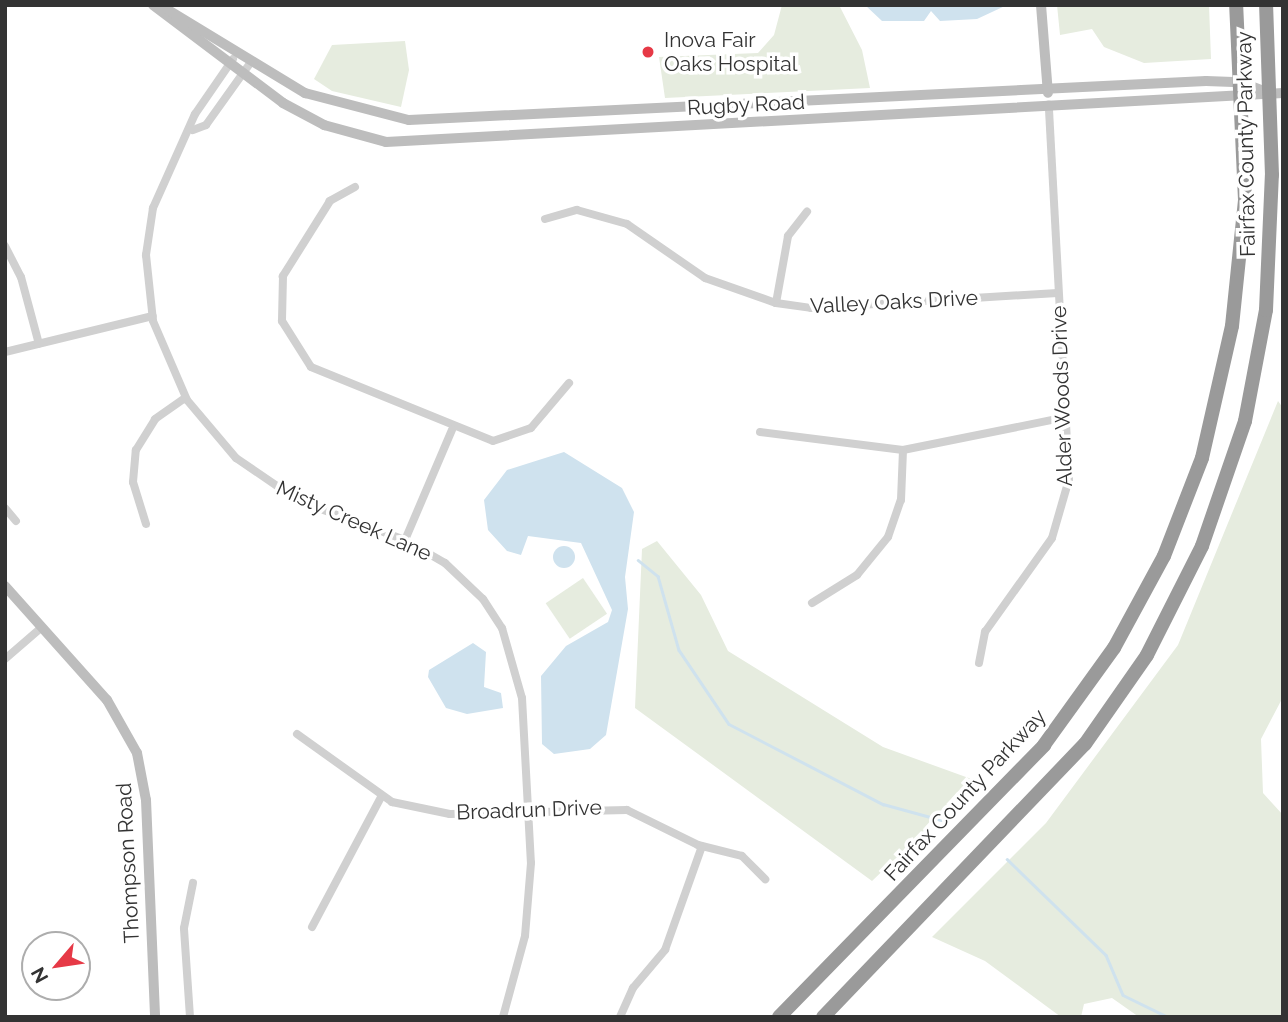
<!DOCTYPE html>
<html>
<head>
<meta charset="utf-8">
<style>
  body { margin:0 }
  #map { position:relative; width:1288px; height:1022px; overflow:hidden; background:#fff; font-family:Raleway,sans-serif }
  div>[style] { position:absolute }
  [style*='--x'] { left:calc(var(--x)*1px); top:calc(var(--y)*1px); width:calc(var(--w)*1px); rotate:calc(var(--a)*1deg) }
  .green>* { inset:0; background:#e6ecdf; transform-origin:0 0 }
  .water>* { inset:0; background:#cfe2ee }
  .round { border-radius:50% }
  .stream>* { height:2.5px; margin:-1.25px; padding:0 1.25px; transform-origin:1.25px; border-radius:1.25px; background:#cfe2ee }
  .street>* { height:8px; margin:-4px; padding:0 4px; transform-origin:4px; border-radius:4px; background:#d0d0d0 }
  .secondary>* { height:10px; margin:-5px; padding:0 5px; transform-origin:5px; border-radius:5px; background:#bdbdbd }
  .highway>* { height:14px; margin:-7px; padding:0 7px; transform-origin:7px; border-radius:7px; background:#9a9a9a }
  .dots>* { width:19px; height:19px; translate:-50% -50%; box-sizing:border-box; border:4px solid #fff; border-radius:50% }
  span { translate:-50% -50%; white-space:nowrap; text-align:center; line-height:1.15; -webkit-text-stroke:7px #fff; paint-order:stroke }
  .poi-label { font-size:21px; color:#333 }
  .left { translate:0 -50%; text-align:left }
  .street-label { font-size:21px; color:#333 }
  .frame { position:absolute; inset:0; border:7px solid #333; pointer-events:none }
  .north { position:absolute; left:21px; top:931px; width:70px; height:70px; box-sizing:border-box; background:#fff; border:2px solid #adadad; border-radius:50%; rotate:241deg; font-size:19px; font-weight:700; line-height:28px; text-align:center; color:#333 }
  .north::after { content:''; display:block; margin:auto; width:24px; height:32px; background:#e63946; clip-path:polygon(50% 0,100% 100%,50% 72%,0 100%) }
</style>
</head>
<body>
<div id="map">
  <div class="green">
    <div style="clip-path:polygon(782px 5px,839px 5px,862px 50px,870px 88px,665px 98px,659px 57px,758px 53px,774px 35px)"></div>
    <div style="clip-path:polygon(1057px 5px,1209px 5px,1211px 59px,1144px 63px,1104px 47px,1092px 29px,1060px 35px)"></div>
    <div style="clip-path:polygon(405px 41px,409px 70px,401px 107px,332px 91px,314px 79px,332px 45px)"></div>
    <div style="clip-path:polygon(1278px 401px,1283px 408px,1283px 697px,1261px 739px,1263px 793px,1283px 815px,1283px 1017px,1139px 1017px,1112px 998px,1084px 1004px,1081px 1017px,1061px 1017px,985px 961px,932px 937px,1046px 823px,1178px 645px)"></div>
    <div style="clip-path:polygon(657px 541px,701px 595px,728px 651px,883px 747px,977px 781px,872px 881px,635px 708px,642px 549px)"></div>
    <div style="left:583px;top:578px;width:43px;height:45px;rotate:56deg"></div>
  </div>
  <div class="water">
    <div style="clip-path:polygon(865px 5px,1007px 5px,977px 19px,940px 21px,931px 11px,924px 21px,882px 21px)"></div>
    <div style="clip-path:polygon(564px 452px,622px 488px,634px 512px,625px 577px,628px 609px,606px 735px,590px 749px,554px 754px,542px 744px,541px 676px,566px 646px,608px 622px,612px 610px,581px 543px,528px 536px,521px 555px,507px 551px,488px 530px,484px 500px,507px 470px)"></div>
    <div class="round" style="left:553px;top:546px;width:22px;height:22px"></div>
    <div style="clip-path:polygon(473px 643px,486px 652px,484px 687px,501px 693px,503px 708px,467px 714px,446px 708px,428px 677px,429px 670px)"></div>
  </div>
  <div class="stream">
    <div style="--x:638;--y:560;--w:26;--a:39"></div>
    <div style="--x:658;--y:576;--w:77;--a:74.2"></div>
    <div style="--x:679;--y:650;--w:89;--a:56"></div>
    <div style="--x:729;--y:724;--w:174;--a:27.5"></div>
    <div style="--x:883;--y:804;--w:60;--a:15.4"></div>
    <div style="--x:1007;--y:859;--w:138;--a:44.1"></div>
    <div style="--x:1106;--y:955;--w:43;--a:67"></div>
    <div style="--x:1123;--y:995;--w:50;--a:26.1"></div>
  </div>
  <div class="street">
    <div style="--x:233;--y:59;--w:67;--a:124.6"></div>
    <div style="--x:195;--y:114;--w:103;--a:114.1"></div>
    <div style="--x:153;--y:208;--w:48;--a:98.5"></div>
    <div style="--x:146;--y:255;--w:66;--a:83.9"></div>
    <div style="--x:153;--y:321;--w:86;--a:66.7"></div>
    <div style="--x:187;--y:400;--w:76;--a:49.8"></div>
    <div style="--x:236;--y:458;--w:76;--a:34.3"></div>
    <div style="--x:299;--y:501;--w:113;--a:20.2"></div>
    <div style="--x:405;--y:540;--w:46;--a:29.9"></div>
    <div style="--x:445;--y:563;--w:52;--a:43.5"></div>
    <div style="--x:483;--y:599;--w:35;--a:57"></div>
    <div style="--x:502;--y:628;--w:73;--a:74.1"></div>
    <div style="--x:522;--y:698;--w:165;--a:86.9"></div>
    <div style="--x:531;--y:863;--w:73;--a:94.7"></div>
    <div style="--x:525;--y:936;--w:84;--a:105.2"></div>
    <div style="--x:193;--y:130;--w:14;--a:-21"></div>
    <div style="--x:206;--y:125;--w:77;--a:-54.5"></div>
    <div style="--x:355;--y:187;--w:29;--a:151"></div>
    <div style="--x:330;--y:201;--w:89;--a:122.1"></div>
    <div style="--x:283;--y:276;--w:45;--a:91.3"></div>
    <div style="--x:282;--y:321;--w:54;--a:57.8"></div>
    <div style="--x:311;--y:367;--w:196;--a:22.1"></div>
    <div style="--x:493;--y:441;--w:40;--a:-18.9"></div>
    <div style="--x:531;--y:428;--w:59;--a:-49.8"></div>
    <div style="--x:545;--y:219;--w:33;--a:-16"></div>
    <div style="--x:577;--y:210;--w:52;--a:15.6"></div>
    <div style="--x:627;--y:224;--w:95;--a:34.7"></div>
    <div style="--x:705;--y:278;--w:75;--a:19.4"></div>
    <div style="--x:776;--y:303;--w:35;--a:8"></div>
    <div style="--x:811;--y:308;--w:247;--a:-3.5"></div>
    <div style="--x:5;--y:246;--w:35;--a:63"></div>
    <div style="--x:21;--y:277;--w:69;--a:75"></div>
    <div style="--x:776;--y:303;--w:68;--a:-79.8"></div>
    <div style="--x:788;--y:236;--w:31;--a:-52"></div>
    <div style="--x:5;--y:352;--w:152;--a:-13.7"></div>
    <div style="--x:760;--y:432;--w:144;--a:7.2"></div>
    <div style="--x:903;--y:450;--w:166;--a:-11.4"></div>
    <div style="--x:5;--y:508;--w:17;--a:50"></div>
    <div style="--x:146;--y:524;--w:44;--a:-107.2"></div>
    <div style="--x:133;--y:482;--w:32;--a:-85"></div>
    <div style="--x:136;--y:450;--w:36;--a:-58"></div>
    <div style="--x:155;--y:419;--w:37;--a:-35"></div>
    <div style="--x:405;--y:540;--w:120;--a:-66.9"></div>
    <div style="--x:812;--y:603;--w:53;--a:-31.9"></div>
    <div style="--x:857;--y:575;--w:49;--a:-50.8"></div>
    <div style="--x:888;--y:537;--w:39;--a:-71"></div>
    <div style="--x:901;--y:500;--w:50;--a:-87.7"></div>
    <div style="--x:5;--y:659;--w:49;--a:-40.9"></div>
    <div style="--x:979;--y:663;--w:32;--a:-79"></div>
    <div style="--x:985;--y:632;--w:115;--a:-54.5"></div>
    <div style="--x:1052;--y:538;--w:61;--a:-73.9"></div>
    <div style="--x:1069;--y:479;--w:375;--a:-93.1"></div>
    <div style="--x:297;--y:734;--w:117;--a:35.6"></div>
    <div style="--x:392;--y:802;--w:59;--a:11.7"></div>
    <div style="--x:450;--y:814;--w:177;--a:-1.3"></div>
    <div style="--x:627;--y:810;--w:79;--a:26.2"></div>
    <div style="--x:698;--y:845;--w:45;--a:14"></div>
    <div style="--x:742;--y:856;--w:33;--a:45"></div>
    <div style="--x:312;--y:927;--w:147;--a:-62"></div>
    <div style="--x:190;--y:1017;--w:89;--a:-93.9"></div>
    <div style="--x:184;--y:928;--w:46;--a:-78.7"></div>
    <div style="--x:620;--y:1017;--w:32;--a:-66"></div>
    <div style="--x:633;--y:988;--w:50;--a:-49.9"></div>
    <div style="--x:665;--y:950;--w:110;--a:-70.4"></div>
  </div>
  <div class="secondary">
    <div style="--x:153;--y:5;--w:163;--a:37"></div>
    <div style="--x:283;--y:103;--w:47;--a:28.2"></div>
    <div style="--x:324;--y:125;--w:64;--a:15.3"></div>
    <div style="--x:386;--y:142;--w:898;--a:-3.13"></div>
    <div style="--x:160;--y:5;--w:170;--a:31.3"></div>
    <div style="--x:305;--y:93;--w:107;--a:14.6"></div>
    <div style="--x:409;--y:120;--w:798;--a:-2.8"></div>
    <div style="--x:1206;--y:81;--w:34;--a:2"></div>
    <div style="--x:1240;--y:82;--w:28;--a:21"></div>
    <div style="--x:1041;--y:5;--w:88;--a:85.5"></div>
    <div style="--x:5;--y:586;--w:153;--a:48.2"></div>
    <div style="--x:107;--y:700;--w:61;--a:60.5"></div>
    <div style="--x:137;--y:753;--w:48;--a:79.2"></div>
    <div style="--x:146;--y:800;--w:217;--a:87.6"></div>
  </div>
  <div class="highway">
    <div style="--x:779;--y:1017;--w:380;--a:-45.7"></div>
    <div style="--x:1044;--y:745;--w:120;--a:-54.2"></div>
    <div style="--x:1114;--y:648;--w:105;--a:-61.5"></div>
    <div style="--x:1164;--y:556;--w:105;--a:-68.8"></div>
    <div style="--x:1202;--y:458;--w:135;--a:-77.2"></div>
    <div style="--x:1232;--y:326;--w:127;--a:-84.1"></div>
    <div style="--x:1245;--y:200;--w:195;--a:-92.6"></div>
    <div style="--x:823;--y:1017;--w:378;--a:-46.2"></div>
    <div style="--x:1085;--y:744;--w:108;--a:-55.1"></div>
    <div style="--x:1147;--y:655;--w:122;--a:-63.2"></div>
    <div style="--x:1202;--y:546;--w:132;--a:-71"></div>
    <div style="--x:1245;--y:421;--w:113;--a:-79.3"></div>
    <div style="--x:1266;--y:310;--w:135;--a:-87.5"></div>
    <div style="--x:1272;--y:175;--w:170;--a:-92"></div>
  </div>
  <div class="dots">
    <div style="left:648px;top:52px;background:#e63946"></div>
  </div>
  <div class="poi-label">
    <span class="left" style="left:664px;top:52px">Inova Fair<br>Oaks Hospital</span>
  </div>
  <div class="street-label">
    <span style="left:746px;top:105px;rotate:-3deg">Rugby Road</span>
    <span style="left:1246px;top:144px;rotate:-91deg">Fairfax County Parkway</span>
    <span style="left:894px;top:302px;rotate:-3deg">Valley Oaks Drive</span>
    <span style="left:1062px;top:396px;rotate:-92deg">Alder Woods Drive</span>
    <span style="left:354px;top:521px;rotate:24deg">Misty Creek Lane</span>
    <span style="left:965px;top:795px;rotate:-47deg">Fairfax County Parkway</span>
    <span style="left:529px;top:810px;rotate:-2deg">Broadrun Drive</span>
    <span style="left:128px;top:863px;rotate:-93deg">Thompson Road</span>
  </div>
  <div class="frame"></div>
  <div class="north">N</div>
</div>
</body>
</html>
